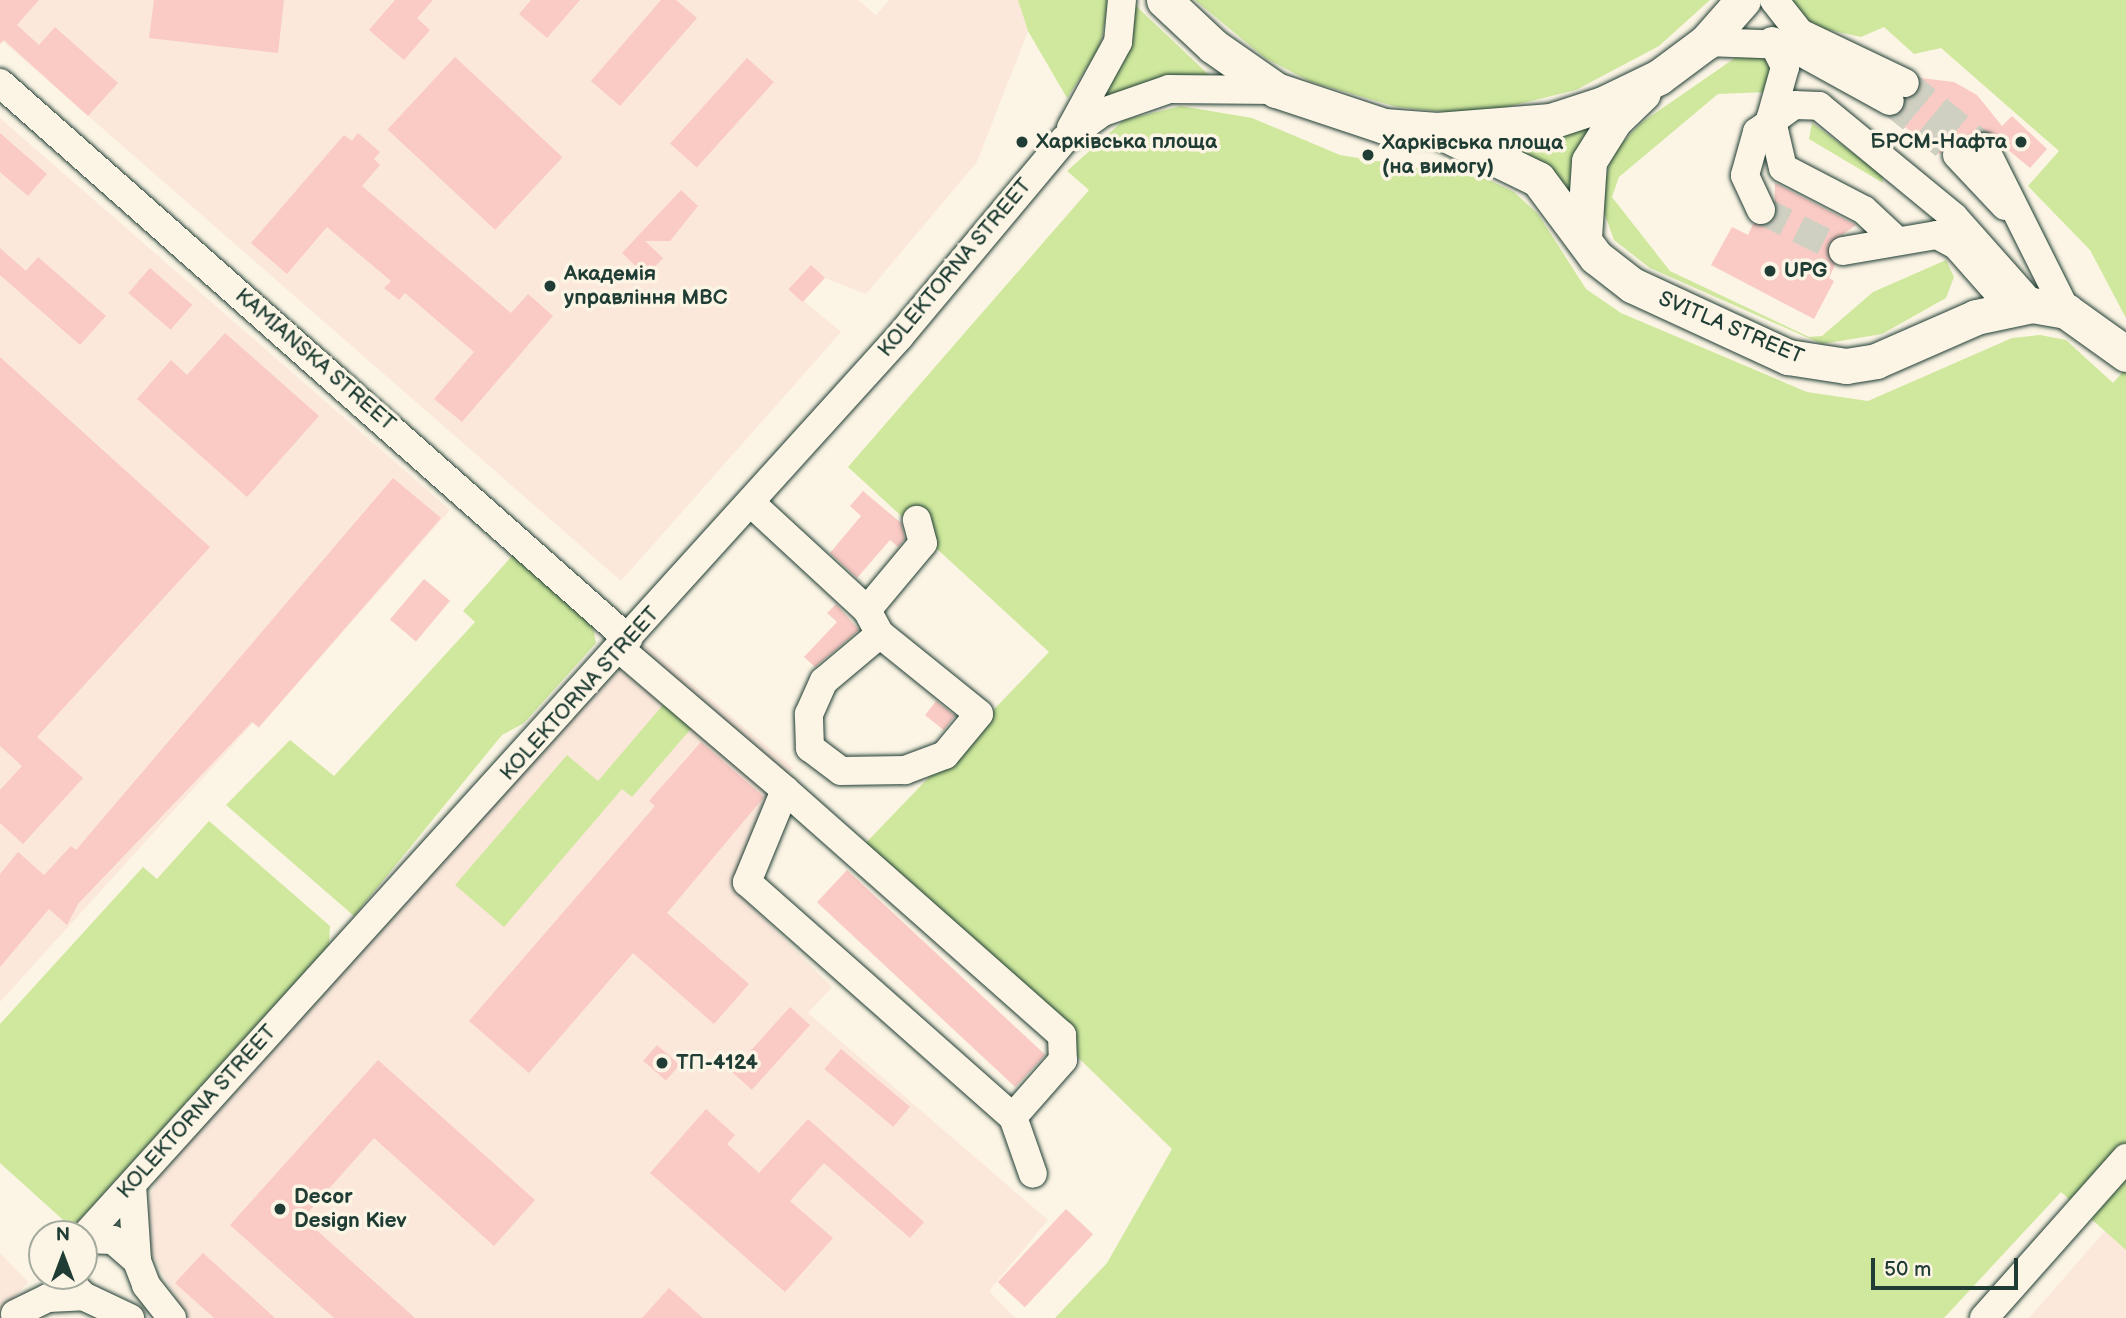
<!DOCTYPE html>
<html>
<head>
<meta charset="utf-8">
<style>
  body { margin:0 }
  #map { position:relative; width:2126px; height:1318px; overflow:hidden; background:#fcf5e5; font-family:"Balsamiq Sans",sans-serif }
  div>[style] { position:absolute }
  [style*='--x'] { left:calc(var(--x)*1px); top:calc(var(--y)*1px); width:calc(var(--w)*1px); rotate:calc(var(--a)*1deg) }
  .built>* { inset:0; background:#fbe8db }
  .green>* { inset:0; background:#cfe89d }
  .building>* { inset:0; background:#facac4; transform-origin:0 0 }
  .minor-tunnel>* { height:28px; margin-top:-14px; transform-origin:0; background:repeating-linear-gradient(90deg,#d0d0c2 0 28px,transparent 0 42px) }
  .roads { filter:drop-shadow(0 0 2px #1f3d34) drop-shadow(0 0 2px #1f3d34) }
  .minor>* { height:28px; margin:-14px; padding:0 14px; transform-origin:14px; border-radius:14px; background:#fcf5e5 }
  .major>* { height:35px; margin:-17.5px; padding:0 17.5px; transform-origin:17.5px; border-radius:17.5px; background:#fcf5e5 }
  .dots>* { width:19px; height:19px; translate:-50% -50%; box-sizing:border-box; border:4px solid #fcf5e5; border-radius:50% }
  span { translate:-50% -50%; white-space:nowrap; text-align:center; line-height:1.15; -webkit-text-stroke:7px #fcf5e5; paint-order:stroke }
  .poi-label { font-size:21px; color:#1f3d34; font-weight:700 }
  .left { translate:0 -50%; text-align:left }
  .right { translate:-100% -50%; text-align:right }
  .street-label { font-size:21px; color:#1f3d34 }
  .north { position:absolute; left:28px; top:1220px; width:70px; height:70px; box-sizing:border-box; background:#fcf5e5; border:2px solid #a4ab9e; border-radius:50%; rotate:0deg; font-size:19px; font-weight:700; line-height:28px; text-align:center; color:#1f3d34 }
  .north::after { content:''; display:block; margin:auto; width:24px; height:32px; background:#1f3d34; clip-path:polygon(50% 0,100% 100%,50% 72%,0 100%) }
  .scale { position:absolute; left:1871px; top:1258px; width:147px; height:32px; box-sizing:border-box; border:4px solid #1f3d34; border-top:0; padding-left:9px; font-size:21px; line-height:24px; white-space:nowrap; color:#1f3d34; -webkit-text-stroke:5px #fcf5e5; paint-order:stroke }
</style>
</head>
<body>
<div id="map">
  <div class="built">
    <div style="clip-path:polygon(0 0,858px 0,876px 15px,889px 0,1018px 0,1028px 31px,977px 162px,866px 294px,825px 278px,804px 301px,841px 332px,621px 581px,0 39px)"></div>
    <div style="clip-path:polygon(0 118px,450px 510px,258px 729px,253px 723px,0 1002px)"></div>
    <div style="clip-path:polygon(637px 638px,793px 768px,774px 793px,734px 889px,832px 987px,808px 1013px,1048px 1220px,989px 1291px,1015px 1318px,187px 1318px,151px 1252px,148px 1207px,158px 1173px)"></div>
    <div style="clip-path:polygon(2105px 1231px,2126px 1250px,2126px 1318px,2029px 1318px)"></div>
    <div style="clip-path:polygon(0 1253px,28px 1282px,0 1313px)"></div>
  </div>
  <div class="green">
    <div style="clip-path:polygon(1018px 0,1109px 0,1100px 47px,1067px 98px,1028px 31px)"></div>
    <div style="clip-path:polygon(1195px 0,1710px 0,1659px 46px,1576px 90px,1498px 109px,1447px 112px,1397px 107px,1311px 82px,1265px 58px)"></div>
    <div style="clip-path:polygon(1792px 0,2126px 0,2126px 318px,2090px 250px,2028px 186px,2059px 151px,1941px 48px,1914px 54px,1884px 27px,1861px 37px,1806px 25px,1788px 5px)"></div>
    <div style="clip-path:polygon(1133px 3px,1212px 78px,1095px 106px,1122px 65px)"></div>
    <div style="clip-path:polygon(1745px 51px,1774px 64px,1767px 92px,1718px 94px,1619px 177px,1612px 197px,1670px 271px,1809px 337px,1822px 336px,1873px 292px,1946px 260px,1954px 277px,1946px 298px,1882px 334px,1822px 344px,1650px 268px,1614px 240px,1600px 201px,1612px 154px,1641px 123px)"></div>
    <div style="clip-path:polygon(1181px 106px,1252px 118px,1340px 155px,1487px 179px,1514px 192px,1538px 214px,1586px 289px,1621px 313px,1807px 392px,1868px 401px,2012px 338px,2040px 335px,2066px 340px,2113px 383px,2126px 368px,2126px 1250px,2061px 1192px,1944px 1318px,1055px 1318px,1107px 1263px,1172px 1149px,862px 847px,1049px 652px,848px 467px,1089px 190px,1067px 171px,1124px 120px)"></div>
    <div style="clip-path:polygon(1599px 121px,1571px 202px,1501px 147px,1556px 136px)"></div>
    <div style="clip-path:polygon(1812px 123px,1882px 174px,1883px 183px,1809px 139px)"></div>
    <div style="clip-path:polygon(520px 547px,591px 616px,596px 643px,524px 723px,502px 735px,354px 916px,226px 805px,290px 740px,334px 776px,475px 622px,463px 611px)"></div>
    <div style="clip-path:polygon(668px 699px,696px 723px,632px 797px,622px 789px,504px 927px,455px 885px,567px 755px,598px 781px)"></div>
    <div style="clip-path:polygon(209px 821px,330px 926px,329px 945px,72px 1228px,0 1163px,0 1024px,143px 867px,157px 879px)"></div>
  </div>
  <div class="building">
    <div style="clip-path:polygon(0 0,39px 0,17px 25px,39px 45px,55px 27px,118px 83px,88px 116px,4px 40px,0 44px)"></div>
    <div style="clip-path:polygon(154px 0,284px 0,278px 53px,149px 38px)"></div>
    <div style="clip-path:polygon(395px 0,433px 0,417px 18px,430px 30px,404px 60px,369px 30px)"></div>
    <div style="clip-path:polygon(531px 0,580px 0,547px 38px,519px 14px)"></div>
    <div style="clip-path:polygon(661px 0,676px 0,697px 18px,620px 106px,591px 81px)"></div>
    <div style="left:455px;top:57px;width:147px;height:99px;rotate:43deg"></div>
    <div style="left:747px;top:58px;width:36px;height:115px;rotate:42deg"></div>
    <div style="clip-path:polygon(1921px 78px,1954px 82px,1977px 95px,2002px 126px,2012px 116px,2047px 149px,2030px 168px,1984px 130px,1968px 143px,1946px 142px,1941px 154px,1931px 150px,1894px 117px,1920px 91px)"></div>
    <div style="clip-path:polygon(0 133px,47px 174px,28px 196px,0 172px)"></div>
    <div style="clip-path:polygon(358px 133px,380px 152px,374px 159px,380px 165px,362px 186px,511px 313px,528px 294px,553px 316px,462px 422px,434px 399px,474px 352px,405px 293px,399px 300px,384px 288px,391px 281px,327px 227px,287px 274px,251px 243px,344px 135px,352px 141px)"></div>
    <div style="clip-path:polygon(1775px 183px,1856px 225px,1828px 245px,1835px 265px,1829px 278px,1834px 281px,1814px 319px,1711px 265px,1732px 227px,1748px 235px,1753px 224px,1774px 220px)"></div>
    <div style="clip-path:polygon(681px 190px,698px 206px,670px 241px,645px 241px,663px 258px,646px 276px,622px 253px)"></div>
    <div style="clip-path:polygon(0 248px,26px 271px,38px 257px,106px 316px,80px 345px,0 275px)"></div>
    <div style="left:811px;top:265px;width:19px;height:33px;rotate:43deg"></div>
    <div style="left:150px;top:268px;width:56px;height:33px;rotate:41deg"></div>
    <div style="clip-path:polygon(225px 333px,319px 416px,247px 497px,137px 399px,171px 360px,187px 375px)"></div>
    <div style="clip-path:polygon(0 357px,210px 547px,37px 737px,83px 778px,23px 844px,0 823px,0 790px,22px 766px,0 746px)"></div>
    <div style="clip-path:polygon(393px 478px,441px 518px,259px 727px,252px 722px,78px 904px,67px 925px,49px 909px,0 967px,0 874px,18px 852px,44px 875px,71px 846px,76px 850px)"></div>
    <div style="clip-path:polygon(863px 491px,901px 523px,905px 539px,898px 547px,890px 540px,857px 578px,830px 553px,861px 516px,850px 506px)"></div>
    <div style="left:424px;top:579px;width:34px;height:53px;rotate:40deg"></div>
    <div style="clip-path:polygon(836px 604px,859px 630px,815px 667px,804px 657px,837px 622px,827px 613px)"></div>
    <div style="left:936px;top:701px;width:24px;height:18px;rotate:38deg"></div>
    <div style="clip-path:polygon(701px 742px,764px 797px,667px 913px,749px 984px,714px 1024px,633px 953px,529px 1073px,469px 1021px,655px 806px,649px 801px)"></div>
    <div style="left:847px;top:870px;width:271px;height:44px;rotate:43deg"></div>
    <div style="left:790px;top:1007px;width:27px;height:87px;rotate:42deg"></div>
    <div style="left:657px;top:1045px;width:30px;height:21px;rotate:41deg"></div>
    <div style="left:841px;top:1049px;width:90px;height:26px;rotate:40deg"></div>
    <div style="clip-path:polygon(378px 1060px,535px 1200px,494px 1246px,374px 1138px,303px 1218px,415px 1318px,334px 1318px,230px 1225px)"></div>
    <div style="clip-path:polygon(706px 1109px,735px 1135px,727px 1144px,759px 1173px,808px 1119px,924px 1222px,910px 1238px,824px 1163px,790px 1201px,833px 1238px,785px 1292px,650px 1173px)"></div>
    <div style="left:1066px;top:1209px;width:37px;height:100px;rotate:43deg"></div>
    <div style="clip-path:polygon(203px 1253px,275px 1318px,214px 1318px,175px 1283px)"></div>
    <div style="clip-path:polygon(669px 1288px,703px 1318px,642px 1318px)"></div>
  </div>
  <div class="minor-tunnel">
    <div style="--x:1905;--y:83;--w:102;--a:39"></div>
    <div style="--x:1890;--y:101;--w:86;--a:38.9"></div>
    <div style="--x:1761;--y:210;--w:92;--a:26.6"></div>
  </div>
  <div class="roads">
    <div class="minor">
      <div style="--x:1774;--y:0;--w:42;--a:51.8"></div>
      <div style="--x:1800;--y:33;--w:116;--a:25.5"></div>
      <div style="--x:1772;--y:41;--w:29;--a:63"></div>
      <div style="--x:1785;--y:67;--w:52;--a:105.6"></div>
      <div style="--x:1771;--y:117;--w:52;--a:76.8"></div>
      <div style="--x:1783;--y:168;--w:91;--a:27.4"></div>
      <div style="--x:1864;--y:210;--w:41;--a:43"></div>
      <div style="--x:1706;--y:42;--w:82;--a:2.1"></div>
      <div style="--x:1788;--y:45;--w:116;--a:28.8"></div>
      <div style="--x:0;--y:83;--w:839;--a:41.52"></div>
      <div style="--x:1071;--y:128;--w:98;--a:-61.3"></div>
      <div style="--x:1118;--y:42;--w:42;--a:-84.6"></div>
      <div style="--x:1984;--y:147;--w:183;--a:63.4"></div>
      <div style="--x:1957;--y:155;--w:70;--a:46.7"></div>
      <div style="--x:1761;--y:210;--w:38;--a:-115"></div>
      <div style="--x:1745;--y:175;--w:45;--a:-74.4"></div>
      <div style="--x:1757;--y:132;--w:46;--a:-36.1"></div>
      <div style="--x:1794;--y:105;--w:25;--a:2"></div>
      <div style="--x:1819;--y:106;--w:175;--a:39.4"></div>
      <div style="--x:1954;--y:217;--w:118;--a:48.4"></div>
      <div style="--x:1843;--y:251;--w:95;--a:-9.7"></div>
      <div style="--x:1937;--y:235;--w:21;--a:28"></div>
      <div style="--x:1956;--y:245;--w:57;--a:48.5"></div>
      <div style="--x:751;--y:503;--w:158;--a:42.7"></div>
      <div style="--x:867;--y:610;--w:27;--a:62"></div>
      <div style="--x:880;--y:634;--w:127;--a:38.9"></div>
      <div style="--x:979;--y:714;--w:53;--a:129.7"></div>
      <div style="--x:945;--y:755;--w:43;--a:159.4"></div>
      <div style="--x:905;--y:770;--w:64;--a:179.1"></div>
      <div style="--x:841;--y:771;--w:39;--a:-143"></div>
      <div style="--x:810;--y:748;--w:34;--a:-92"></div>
      <div style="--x:809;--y:714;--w:36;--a:-66"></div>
      <div style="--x:824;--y:681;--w:73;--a:-40"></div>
      <div style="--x:867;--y:610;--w:87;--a:-50.1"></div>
      <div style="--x:923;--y:543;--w:24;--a:-105"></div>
      <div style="--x:620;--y:649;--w:217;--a:40.5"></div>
      <div style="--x:785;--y:790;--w:100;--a:112.4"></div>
      <div style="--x:747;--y:882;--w:355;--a:41.5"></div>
      <div style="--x:1013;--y:1117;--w:60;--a:70.7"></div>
      <div style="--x:785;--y:790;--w:370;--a:41.5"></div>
      <div style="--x:1062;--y:1035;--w:25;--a:88"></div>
      <div style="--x:1063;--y:1060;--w:76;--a:131.3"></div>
      <div style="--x:132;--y:1185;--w:76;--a:86.2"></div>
      <div style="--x:137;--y:1261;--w:26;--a:69"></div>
      <div style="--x:146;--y:1285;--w:42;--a:51.8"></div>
      <div style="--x:84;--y:1237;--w:1216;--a:-47.83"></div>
      <div style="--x:900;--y:336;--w:256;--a:-50.1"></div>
      <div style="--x:1064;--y:140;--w:48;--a:-35.7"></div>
      <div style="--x:1103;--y:112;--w:70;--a:-19.2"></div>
      <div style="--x:1169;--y:89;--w:107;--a:0.5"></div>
      <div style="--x:84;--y:1239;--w:29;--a:2"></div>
      <div style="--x:113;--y:1240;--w:32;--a:41"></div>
      <div style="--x:64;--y:1276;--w:28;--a:46"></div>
      <div style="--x:83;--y:1296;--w:52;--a:25.1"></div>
      <div style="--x:15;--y:1314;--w:37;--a:-26"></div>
      <div style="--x:48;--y:1298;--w:35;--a:-3"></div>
      <div style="--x:1984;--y:1318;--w:214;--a:-48.4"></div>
    </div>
    <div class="major">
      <div style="--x:1164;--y:0;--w:67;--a:43.2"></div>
      <div style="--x:1213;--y:46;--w:77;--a:34.9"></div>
      <div style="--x:1276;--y:90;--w:114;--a:18.4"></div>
      <div style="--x:1384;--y:126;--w:53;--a:4.3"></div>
      <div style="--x:1437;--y:130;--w:114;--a:-4.5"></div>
      <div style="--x:1551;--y:121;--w:55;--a:-18.1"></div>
      <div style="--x:1603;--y:104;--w:62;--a:-25.7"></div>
      <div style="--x:1659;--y:77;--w:59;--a:-36.7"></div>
      <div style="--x:1706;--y:42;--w:56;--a:-48.6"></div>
      <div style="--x:1437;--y:130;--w:112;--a:25.9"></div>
      <div style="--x:1538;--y:179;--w:97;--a:53.4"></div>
      <div style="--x:1596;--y:257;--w:46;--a:37.9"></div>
      <div style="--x:1632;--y:285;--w:172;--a:24.8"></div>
      <div style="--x:1788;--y:357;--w:59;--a:8.8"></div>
      <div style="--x:1846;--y:366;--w:30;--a:-9"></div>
      <div style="--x:1876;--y:361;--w:109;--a:-23.7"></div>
      <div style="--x:1976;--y:317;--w:57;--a:-12.1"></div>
      <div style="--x:2032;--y:305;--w:35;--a:10"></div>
      <div style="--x:2066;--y:311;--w:74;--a:35.6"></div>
      <div style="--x:1584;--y:237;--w:76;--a:-86.2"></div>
      <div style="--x:1589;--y:161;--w:47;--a:-58"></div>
      <div style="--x:1614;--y:121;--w:40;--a:-44"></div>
    </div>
  </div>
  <div class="dots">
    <div style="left:1022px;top:142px;background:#1f3d34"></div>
    <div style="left:2021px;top:142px;background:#1f3d34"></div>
    <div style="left:1368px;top:155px;background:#1f3d34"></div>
    <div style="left:1770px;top:271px;background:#1f3d34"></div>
    <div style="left:550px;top:286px;background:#1f3d34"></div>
    <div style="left:662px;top:1063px;background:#1f3d34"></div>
    <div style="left:280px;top:1209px;background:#1f3d34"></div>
  </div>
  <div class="poi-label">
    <span class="left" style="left:1036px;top:142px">Харківська площа</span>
    <span class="right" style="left:2007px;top:142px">БРСМ-Нафта</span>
    <span class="left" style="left:1382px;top:155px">Харківська площа<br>(на вимогу)</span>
    <span class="left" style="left:1784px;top:271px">UPG</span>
    <span class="left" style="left:564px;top:286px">Академія<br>управління МВС</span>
    <span class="left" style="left:676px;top:1063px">ТП-4124</span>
    <span class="left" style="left:294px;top:1209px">Decor<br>Design Kiev</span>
  </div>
  <div class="street-label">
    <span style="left:955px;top:268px;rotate:-50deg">KOLEKTORNA STREET</span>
    <span style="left:1731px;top:328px;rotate:23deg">SVITLA STREET</span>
    <span style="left:315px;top:360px;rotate:41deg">KAMIANSKA STREET</span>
    <span style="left:580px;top:694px;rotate:-48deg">KOLEKTORNA STREET</span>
    <span style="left:197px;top:1112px;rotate:-48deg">KOLEKTORNA STREET</span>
  </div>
  <div class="north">N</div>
  <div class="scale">50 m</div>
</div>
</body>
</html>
